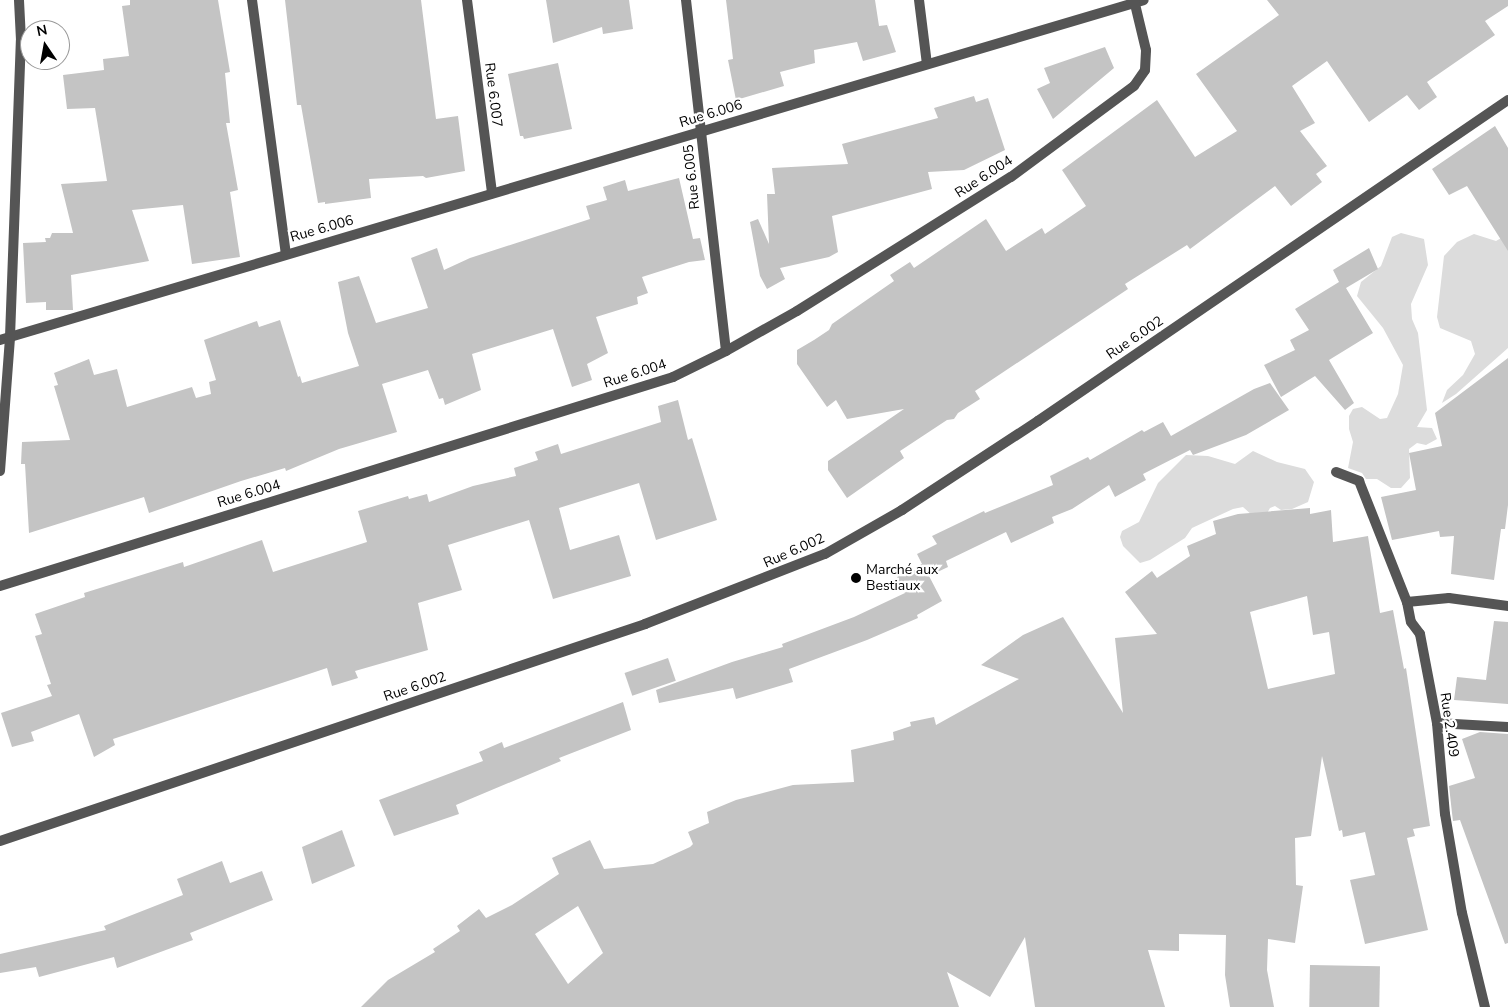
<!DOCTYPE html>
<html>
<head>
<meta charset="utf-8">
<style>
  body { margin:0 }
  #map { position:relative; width:1508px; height:1007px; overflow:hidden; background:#fff; font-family:"Nunito Sans",sans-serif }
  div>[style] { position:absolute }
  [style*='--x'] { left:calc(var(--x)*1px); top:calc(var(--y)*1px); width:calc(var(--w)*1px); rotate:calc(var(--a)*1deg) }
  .green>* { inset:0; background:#dcdcdc }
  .building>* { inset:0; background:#c4c4c4; transform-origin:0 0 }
  .street>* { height:10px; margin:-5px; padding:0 5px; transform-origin:5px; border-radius:5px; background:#555 }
  .dots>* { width:14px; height:14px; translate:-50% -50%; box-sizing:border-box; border:2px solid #fff; border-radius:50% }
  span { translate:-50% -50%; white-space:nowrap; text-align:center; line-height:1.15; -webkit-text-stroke:4.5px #fff; paint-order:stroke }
  .street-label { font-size:14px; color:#000 }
  .poi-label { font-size:14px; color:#000 }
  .left { translate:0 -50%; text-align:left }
  .north { position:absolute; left:20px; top:20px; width:50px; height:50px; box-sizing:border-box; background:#fff; border:1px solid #999; border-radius:50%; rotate:348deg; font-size:14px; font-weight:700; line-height:20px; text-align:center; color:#000 }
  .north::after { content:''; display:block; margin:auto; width:18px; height:22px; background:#000; clip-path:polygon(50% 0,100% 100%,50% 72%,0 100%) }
</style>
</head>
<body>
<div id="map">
  <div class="green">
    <div style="clip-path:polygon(1401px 233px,1424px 239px,1428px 265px,1411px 304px,1412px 319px,1418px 333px,1427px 410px,1417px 427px,1432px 428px,1437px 439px,1426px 445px,1417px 443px,1409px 449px,1410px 478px,1401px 488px,1391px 488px,1377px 479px,1366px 479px,1362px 473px,1348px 468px,1353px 442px,1349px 429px,1349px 416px,1353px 409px,1362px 407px,1380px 419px,1387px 418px,1398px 394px,1403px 365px,1383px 328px,1357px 296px,1361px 282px,1381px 266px,1392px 237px)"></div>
    <div style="clip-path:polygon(1474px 234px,1496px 241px,1508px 234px,1508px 348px,1456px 394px,1442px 403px,1447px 390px,1463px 375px,1475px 354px,1471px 341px,1440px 328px,1437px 317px,1444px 256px,1457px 242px)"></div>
    <div style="clip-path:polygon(1253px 451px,1277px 462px,1305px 469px,1314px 482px,1308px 502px,1292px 509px,1281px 510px,1275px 506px,1270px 508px,1265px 517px,1253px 516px,1243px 507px,1233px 509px,1192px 528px,1185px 538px,1150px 560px,1140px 563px,1123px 546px,1120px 537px,1122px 531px,1139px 522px,1158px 483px,1186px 455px,1208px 456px,1235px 464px)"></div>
  </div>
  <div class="building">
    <div style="clip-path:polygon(130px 0,218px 0,230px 72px,225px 73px,230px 123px,226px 123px,238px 190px,230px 192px,240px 257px,192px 264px,183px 205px,132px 210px,149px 261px,71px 275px,73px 310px,46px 310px,46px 302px,26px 303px,23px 243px,46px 242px,45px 238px,50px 238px,52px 233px,73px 233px,61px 184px,107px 181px,95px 108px,67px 109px,63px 75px,104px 70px,103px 59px,129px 56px,122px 6px,130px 5px)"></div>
    <div style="clip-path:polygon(285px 0,421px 0,436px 119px,458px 116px,465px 171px,426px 178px,423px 176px,369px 179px,371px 198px,325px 204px,325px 202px,318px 203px,301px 105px,297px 105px)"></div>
    <div style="clip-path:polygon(546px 0,629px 0,633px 29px,603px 34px,602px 27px,553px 43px)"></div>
    <div style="clip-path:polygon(726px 0,875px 0,879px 26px,887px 25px,896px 52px,863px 61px,857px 42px,814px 50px,815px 63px,780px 72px,784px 86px,736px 100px,728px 60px,733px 59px)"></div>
    <div style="clip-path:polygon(1267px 0,1508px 0,1508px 6px,1485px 21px,1495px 35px,1427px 82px,1437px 97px,1419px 110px,1407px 95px,1369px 122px,1327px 61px,1292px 86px,1315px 123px,1300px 131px,1327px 166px,1316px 174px,1322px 182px,1291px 206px,1275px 186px,1190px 249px,1187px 245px,1125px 284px,1128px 289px,975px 391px,980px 399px,958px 413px,954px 419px,947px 420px,900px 451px,904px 458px,847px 498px,828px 470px,828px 461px,904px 409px,847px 419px,836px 400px,827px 407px,797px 364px,797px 350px,814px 340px,829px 330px,832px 324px,894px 281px,890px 275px,910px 262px,914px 268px,986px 219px,1006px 251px,1042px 228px,1045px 234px,1086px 206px,1062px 170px,1157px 100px,1195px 157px,1237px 131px,1196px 74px,1279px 15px)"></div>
    <div style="clip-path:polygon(1105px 47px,1114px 68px,1053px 119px,1037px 89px,1050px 83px,1044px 68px)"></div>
    <div style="clip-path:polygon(558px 63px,572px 129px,524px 139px,523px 136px,520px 136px,508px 74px)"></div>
    <div style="clip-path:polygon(974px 96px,976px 102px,988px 98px,1005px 150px,964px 170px,928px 172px,932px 189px,832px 216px,838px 252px,829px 257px,780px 268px,785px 279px,767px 289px,760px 276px,750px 222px,758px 219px,769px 244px,767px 194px,775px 194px,772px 168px,848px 164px,842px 144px,938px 118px,934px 108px)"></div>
    <div style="clip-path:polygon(1495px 126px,1508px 148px,1508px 251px,1467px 186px,1449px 195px,1432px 169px)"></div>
    <div style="clip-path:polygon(679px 178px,693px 239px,700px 238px,705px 260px,689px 262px,642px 277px,648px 293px,637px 297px,638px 304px,596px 317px,608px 353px,587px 364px,592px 380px,572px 387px,553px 329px,472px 354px,481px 390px,445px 405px,443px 398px,439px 399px,428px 370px,382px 384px,397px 432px,339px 449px,286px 471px,285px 468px,241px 481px,149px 513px,144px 497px,29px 533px,25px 464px,21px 464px,22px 442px,70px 440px,54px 386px,58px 385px,54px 373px,89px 359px,94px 375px,117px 369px,127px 407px,192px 387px,196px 398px,211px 394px,209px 382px,216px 380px,204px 340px,257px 321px,259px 327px,280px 320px,298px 377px,300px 376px,302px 383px,359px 366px,348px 333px,338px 282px,359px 276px,376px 323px,428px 308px,411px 258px,437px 248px,444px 270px,470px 258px,590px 219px,586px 206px,607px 200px,603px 187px,625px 180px,628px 191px)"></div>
    <div style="clip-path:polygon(1369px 248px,1378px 269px,1346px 288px,1373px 333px,1329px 360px,1354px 403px,1345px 410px,1315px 376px,1281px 397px,1264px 365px,1295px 350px,1290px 340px,1309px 330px,1295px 309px,1339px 282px,1333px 270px)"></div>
    <div style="clip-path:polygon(1508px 358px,1508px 505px,1505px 529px,1501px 529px,1494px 580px,1451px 574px,1454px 536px,1440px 537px,1439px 531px,1392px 540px,1381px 497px,1416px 490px,1409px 453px,1442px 446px,1435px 413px)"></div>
    <div style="clip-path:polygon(1270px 383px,1289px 410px,1246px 435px,1193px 455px,1190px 450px,1143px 474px,1146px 480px,1115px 497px,1109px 485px,1072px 509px,1052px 517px,1054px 523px,1011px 543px,1006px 532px,946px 561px,948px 567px,929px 576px,942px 601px,917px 615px,918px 618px,867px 640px,789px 669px,793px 682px,736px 699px,733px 688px,659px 703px,656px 690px,732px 662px,783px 647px,782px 644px,854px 617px,905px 593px,897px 577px,922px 564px,917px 554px,937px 544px,932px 536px,984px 511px,985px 513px,1053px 485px,1050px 476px,1088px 457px,1090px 460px,1142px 430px,1144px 432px,1163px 422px,1171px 436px,1254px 389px)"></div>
    <div style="clip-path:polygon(678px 400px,688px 440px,692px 438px,717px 520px,656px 540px,639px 483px,559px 508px,570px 550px,619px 535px,631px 576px,553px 599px,529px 520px,448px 545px,462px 590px,418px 603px,428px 650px,355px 671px,358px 678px,332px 686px,327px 668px,113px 739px,115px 745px,94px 757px,79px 714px,31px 732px,34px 741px,12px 747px,1px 713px,52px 696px,47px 685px,51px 684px,35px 636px,42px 634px,35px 614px,85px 597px,84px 593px,183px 562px,184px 567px,262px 540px,273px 572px,367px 542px,358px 511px,408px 496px,409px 499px,427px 494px,429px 502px,473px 486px,516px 476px,514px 468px,538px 460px,535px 452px,558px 444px,561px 454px,661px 422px,658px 406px)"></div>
    <div style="clip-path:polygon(evenodd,1310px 508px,1310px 514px,1331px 510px,1333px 542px,1368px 536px,1380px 613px,1393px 610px,1404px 669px,1406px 668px,1430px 826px,1413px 829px,1415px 836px,1407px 838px,1428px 930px,1365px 944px,1350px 880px,1375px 875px,1365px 832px,1343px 837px,1342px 830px,1339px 831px,1322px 756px,1311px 836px,1295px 838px,1296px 885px,1303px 886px,1295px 943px,1268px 939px,1267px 970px,1274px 1007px,1230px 1007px,1225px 975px,1226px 935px,1179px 934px,1179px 951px,1148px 950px,1165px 1007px,1035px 1007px,1025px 937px,990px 997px,947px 972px,959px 1007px,361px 1007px,388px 980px,435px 952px,433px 949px,460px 931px,457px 926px,479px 909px,486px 918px,512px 905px,559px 874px,552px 858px,590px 840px,604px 869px,653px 864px,690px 847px,693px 844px,688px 832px,709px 823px,707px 812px,736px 800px,793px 785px,854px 782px,851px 750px,894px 740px,893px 732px,911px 726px,910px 722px,934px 717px,936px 725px,1019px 679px,981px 665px,1023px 635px,1063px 617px,1123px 713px,1115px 638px,1157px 634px,1125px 592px,1152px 571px,1157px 578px,1190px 556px,1187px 546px,1216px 534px,1213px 521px,1238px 514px,1310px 508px,1307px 596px,1313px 635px,1329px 632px,1335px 674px,1268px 689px,1250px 612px,1307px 596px,1310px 508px,578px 906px,603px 953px,568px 984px,535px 934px,578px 906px)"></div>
    <div style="clip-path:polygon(1494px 621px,1508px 622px,1508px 704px,1454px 700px,1457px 677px,1486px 680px)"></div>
    <div style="left:668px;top:658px;width:24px;height:46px;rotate:71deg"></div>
    <div style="clip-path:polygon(623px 702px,631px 730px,559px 758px,561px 761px,456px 805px,459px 814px,394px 836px,379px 800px,483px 761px,479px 752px,502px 742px,504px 748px)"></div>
    <div style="clip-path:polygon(1480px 732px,1508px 734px,1508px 943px,1505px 944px,1460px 820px,1453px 821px,1452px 813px,1449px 786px,1475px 778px,1462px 739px)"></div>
    <div style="clip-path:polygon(342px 830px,355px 866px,312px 884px,302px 847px)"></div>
    <div style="clip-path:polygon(222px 861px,230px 883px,262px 871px,273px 900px,190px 933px,193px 940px,117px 968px,114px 957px,39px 977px,36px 967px,0 973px,0 954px,106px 930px,104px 926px,183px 895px,177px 879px)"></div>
    <div style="left:1310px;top:965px;width:70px;height:42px;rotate:1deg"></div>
  </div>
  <div class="street">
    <div style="--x:252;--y:0;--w:256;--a:82.4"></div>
    <div style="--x:467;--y:0;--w:195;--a:82.6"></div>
    <div style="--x:686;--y:0;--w:353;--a:83.5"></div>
    <div style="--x:919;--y:0;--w:64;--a:82.9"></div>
    <div style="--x:0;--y:340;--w:1193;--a:-16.55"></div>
    <div style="--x:0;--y:471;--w:134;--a:-85.7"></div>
    <div style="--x:10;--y:337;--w:297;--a:-87.9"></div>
    <div style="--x:21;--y:40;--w:40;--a:-92.9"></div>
    <div style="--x:1336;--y:472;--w:25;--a:21"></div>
    <div style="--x:1359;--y:481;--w:130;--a:68.4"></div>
    <div style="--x:1407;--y:602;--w:20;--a:79"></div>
    <div style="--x:1411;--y:622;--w:15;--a:53"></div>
    <div style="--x:1420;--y:634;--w:91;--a:79.2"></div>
    <div style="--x:1437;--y:723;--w:91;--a:85"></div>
    <div style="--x:1445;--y:814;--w:100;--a:80.3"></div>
    <div style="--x:1462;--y:913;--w:97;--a:76.3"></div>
    <div style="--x:0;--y:586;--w:705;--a:-17.25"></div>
    <div style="--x:673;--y:377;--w:59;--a:-26.1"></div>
    <div style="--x:726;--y:351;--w:81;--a:-29.4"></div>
    <div style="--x:797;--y:311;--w:252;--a:-32.1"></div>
    <div style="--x:1011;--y:177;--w:153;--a:-36.5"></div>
    <div style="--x:1134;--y:86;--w:19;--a:-55"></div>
    <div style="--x:1145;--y:70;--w:20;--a:-87"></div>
    <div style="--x:1146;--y:50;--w:51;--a:-103.5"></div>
    <div style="--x:1407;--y:602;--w:42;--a:-5.4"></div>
    <div style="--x:1449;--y:598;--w:60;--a:7.7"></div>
    <div style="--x:1437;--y:723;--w:71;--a:3.2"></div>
    <div style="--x:0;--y:841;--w:681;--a:-18.59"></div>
    <div style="--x:645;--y:624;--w:193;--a:-21.3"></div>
    <div style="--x:825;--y:554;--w:89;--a:-29.7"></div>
    <div style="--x:902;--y:510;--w:163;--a:-33.2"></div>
    <div style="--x:1038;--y:421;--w:569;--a:-34.33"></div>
  </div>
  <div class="dots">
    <div style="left:856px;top:578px;background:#000"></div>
  </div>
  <div class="street-label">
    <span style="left:493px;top:95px;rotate:83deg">Rue 6.007</span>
    <span style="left:711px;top:114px;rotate:-17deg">Rue 6.006</span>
    <span style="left:692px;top:177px;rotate:-96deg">Rue 6.005</span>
    <span style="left:984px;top:177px;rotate:-33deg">Rue 6.004</span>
    <span style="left:322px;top:229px;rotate:-16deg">Rue 6.006</span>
    <span style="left:1135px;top:338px;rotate:-34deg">Rue 6.002</span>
    <span style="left:635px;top:374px;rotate:-18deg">Rue 6.004</span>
    <span style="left:249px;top:494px;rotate:-17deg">Rue 6.004</span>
    <span style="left:794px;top:551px;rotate:-24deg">Rue 6.002</span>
    <span style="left:415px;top:687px;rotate:-19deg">Rue 6.002</span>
    <span style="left:1449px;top:725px;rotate:82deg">Rue 2.409</span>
  </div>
  <div class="poi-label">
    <span class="left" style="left:866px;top:578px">Marché aux<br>Bestiaux</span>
  </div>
  <div class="north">N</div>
</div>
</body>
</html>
